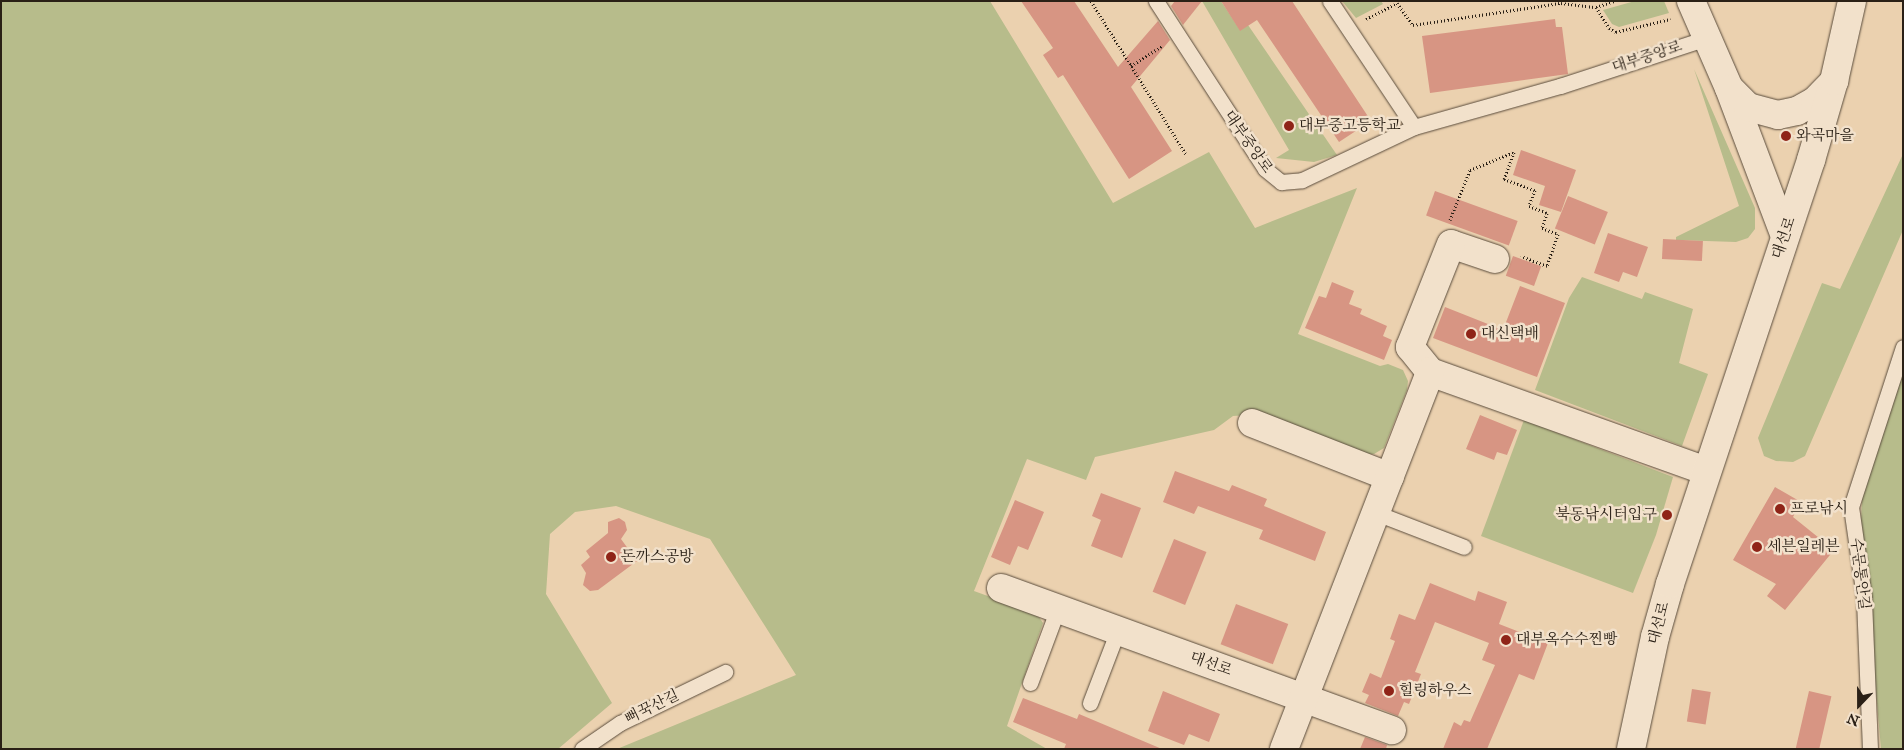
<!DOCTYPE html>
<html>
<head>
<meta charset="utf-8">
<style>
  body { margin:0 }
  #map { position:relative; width:1904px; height:750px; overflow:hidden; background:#ebd1af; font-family:"IM FELL Great Primer","Noto Serif KR",serif }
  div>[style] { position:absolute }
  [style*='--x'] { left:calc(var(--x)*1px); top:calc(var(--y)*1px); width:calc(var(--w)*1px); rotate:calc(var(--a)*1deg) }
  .green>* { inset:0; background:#b7bc8b }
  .building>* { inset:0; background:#d79583; transform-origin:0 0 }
  .path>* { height:3px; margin-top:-1.5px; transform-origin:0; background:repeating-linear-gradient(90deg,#2a2016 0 1px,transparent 0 3.5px) }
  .roads { filter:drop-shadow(0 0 1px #5a4c3c) drop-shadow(0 0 1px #5a4c3c) }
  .service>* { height:15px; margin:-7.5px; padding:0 7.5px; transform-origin:7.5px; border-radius:7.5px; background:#f2e1cb }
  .minor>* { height:28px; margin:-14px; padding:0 14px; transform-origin:14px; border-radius:14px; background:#f2e1cb }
  .tertiary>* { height:28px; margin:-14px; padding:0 14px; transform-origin:14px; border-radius:14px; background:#f2e1cb }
  .dots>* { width:14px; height:14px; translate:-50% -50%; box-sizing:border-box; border:2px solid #f2e1cb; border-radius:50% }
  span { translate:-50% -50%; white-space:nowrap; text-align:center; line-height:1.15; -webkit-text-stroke:5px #f2e1cb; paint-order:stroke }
  .street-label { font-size:15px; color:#2a2016 }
  .poi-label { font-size:15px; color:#2a2016 }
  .left { translate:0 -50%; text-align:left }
  .right { translate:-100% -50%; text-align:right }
  .frame { position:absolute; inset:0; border:2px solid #2a2016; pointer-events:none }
  .north { position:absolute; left:1834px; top:680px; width:50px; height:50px; -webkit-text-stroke:4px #f2e1cb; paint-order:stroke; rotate:202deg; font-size:14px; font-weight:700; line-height:20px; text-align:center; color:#2a2016 }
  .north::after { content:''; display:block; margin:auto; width:18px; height:22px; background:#2a2016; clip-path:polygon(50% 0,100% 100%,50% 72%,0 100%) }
</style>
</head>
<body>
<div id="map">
  <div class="green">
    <div style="clip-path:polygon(1px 1px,990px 1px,1113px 203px,1209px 152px,1255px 228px,1357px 188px,1298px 334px,1380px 366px,1388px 364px,1403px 370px,1408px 381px,1407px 390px,1384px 448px,1374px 454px,1367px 454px,1265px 414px,1233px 416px,1214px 430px,1095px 457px,1086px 480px,1027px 459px,974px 591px,1037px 614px,1043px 623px,1007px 726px,1047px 749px,617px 749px,796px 675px,710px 539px,616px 506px,575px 512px,550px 534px,546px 594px,612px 703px,558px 749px,1px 749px)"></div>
    <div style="clip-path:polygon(1202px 1px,1221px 1px,1240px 30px,1248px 25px,1337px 155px,1314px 162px,1276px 158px,1289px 150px)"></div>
    <div style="clip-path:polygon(1342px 1px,1381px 1px,1383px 4px,1356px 18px)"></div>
    <div style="clip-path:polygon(1635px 1px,1664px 1px,1669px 13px,1619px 27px,1612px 24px,1603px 10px)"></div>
    <div style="clip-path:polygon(1694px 69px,1755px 208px,1755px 229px,1748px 238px,1736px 242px,1676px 240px,1676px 237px,1739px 206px)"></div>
    <div style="clip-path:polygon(1903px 154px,1903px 230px,1805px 456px,1793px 462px,1776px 461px,1764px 456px,1758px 438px,1822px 283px,1840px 289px)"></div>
    <div style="clip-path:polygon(1582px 277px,1642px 299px,1645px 292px,1693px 309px,1679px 363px,1708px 374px,1682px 446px,1535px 390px,1569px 298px)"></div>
    <div style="clip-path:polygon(1903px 373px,1903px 749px,1881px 749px,1861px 521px,1862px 498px)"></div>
    <div style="clip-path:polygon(1524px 420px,1673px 477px,1656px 535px,1633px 593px,1481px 536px)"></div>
  </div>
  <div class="building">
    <div style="clip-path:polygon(1021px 1px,1074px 1px,1118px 67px,1158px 21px,1170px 40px,1131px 87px,1172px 151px,1129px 179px,1063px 75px,1058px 78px,1043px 55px,1053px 48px)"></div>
    <div style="clip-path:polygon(1175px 1px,1202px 1px,1183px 25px,1171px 6px)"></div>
    <div style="clip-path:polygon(1221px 1px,1292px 1px,1371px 121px,1339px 142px,1257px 20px,1240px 31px)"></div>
    <div style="clip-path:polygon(1555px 19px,1556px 27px,1562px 27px,1568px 74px,1430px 93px,1422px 36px)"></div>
    <div style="clip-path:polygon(1521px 150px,1576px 170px,1561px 212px,1539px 205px,1545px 186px,1513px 175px)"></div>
    <div style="left:1435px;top:191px;width:88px;height:26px;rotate:20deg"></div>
    <div style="left:1568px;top:196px;width:43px;height:35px;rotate:22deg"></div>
    <div style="clip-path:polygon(1608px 233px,1648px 247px,1637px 277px,1623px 272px,1619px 282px,1594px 273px)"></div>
    <div style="left:1663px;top:239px;width:40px;height:20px;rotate:3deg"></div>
    <div style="left:1513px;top:256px;width:30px;height:21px;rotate:20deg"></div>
    <div style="clip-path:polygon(1332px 282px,1354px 291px,1349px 304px,1362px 309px,1360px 314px,1387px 326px,1383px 336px,1392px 340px,1384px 360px,1305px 328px,1319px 296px,1326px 298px)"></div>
    <div style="clip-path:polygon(1520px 286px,1565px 303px,1537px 377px,1433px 338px,1445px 307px,1503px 330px)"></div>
    <div style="clip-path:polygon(1480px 415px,1517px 430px,1507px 455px,1497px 452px,1494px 460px,1466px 449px)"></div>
    <div style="clip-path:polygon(1175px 471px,1229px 491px,1232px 485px,1267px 499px,1264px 506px,1326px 532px,1315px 561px,1259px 539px,1263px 530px,1198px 506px,1194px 514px,1163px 502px)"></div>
    <div style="clip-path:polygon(1775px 487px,1801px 502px,1793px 517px,1834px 550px,1785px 610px,1767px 596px,1776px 584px,1733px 560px)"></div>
    <div style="clip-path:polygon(1101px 493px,1141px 508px,1122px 558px,1091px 546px,1101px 520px,1092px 516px)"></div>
    <div style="clip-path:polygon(1015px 500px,1044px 512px,1028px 550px,1018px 546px,1010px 565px,991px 557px)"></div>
    <div style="clip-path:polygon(619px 518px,625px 522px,627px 530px,621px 539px,637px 561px,598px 590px,590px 591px,583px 585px,586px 573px,581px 565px,590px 557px,586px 551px,608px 533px,608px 522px)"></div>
    <div style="left:1174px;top:539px;width:35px;height:57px;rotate:22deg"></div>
    <div style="clip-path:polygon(1430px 583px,1475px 601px,1478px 591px,1507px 602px,1499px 624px,1548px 643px,1534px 680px,1519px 674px,1487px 749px,1443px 749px,1454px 722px,1461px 726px,1464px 720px,1470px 722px,1495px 665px,1482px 660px,1489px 643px,1435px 622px,1415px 672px,1421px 674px,1409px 704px,1404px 702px,1398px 716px,1365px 703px,1369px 695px,1362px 692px,1370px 673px,1381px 678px,1395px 641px,1390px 639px,1399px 614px,1415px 620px)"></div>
    <div style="left:1236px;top:604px;width:56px;height:43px;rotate:21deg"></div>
    <div style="left:1692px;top:689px;width:19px;height:33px;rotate:9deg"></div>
    <div style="clip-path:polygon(1163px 691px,1220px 714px,1209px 742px,1189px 734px,1184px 745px,1148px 731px)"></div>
    <div style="left:1809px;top:691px;width:23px;height:60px;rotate:13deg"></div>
    <div style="clip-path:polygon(1023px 698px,1077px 719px,1079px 714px,1162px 749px,1064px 749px,1066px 744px,1013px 722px)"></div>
    <div style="clip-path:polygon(1365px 737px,1387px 745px,1386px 749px,1360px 749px)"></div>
  </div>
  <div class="path">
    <div style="--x:1091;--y:1;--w:180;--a:58.2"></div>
    <div style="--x:1596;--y:7;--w:25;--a:58"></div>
    <div style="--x:1609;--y:28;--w:8;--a:30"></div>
    <div style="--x:1616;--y:32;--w:56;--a:-13.5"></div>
    <div style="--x:1366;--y:19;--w:35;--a:-27"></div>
    <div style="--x:1397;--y:3;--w:27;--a:54"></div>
    <div style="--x:1413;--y:25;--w:150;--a:-8.5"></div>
    <div style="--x:1561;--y:3;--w:35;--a:7"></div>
    <div style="--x:1596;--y:7;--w:19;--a:-18"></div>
    <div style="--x:1131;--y:66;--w:38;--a:-33"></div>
    <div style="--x:1450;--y:220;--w:54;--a:-68.2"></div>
    <div style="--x:1470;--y:170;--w:48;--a:-22.2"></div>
    <div style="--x:1514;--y:152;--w:29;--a:110"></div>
    <div style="--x:1504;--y:179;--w:33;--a:20"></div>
    <div style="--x:1535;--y:190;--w:17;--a:111"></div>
    <div style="--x:1529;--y:206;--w:19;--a:21"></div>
    <div style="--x:1547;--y:213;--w:16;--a:108"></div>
    <div style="--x:1542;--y:228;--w:17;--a:21"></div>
    <div style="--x:1558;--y:234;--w:34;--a:109"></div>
    <div style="--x:1547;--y:266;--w:28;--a:-159"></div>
  </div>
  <div class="roads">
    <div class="service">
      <div style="--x:1156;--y:1;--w:200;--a:57"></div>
      <div style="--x:1265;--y:169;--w:21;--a:39"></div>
      <div style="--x:1281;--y:182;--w:21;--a:-5"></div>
      <div style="--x:1302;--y:180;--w:124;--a:-25.3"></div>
      <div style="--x:1414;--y:127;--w:152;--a:-15.7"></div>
      <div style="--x:1560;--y:86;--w:155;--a:-18.1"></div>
      <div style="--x:1330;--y:1;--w:151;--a:56.3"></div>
      <div style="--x:1376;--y:513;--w:94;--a:21.1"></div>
      <div style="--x:1030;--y:683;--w:80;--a:-69.5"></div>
      <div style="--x:1090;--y:703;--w:78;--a:-69"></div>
      <div style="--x:582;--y:749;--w:46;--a:-34.4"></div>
      <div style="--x:620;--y:723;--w:117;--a:-25.9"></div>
      <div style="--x:1870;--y:749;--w:152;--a:-92.3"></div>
      <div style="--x:1864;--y:597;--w:91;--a:-98.2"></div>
      <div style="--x:1851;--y:507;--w:168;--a:-72"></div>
    </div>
    <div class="minor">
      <div style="--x:1495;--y:259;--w:46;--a:-161.2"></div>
      <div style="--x:1451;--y:244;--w:111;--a:111.7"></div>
      <div style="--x:1410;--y:347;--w:32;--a:51"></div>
      <div style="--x:1430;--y:372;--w:294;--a:19.7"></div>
      <div style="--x:1252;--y:423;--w:148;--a:21.4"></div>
      <div style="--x:1001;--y:588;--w:416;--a:20"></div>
      <div style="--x:1284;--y:749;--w:404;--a:-68.8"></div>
    </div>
    <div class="tertiary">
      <div style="--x:1691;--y:1;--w:95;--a:66.4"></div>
      <div style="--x:1729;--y:88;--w:158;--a:69.3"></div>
      <div style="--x:1730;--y:89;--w:25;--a:45"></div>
      <div style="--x:1748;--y:107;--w:31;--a:15"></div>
      <div style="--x:1778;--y:115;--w:19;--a:-12"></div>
      <div style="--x:1797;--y:111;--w:21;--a:-29"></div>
      <div style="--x:1815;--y:101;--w:28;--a:-46"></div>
      <div style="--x:1631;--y:749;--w:115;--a:-77.9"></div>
      <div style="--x:1655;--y:637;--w:55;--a:-74.2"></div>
      <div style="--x:1670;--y:584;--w:447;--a:-71.6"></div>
      <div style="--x:1811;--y:160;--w:82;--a:-73.8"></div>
      <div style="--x:1834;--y:81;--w:82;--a:-77.3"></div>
    </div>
  </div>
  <div class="dots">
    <div style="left:1289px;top:126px;background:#8f2418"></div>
    <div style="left:1786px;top:136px;background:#8f2418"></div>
    <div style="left:1471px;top:334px;background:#8f2418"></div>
    <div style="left:1780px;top:509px;background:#8f2418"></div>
    <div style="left:1667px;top:515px;background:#8f2418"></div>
    <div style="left:1757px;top:547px;background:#8f2418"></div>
    <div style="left:611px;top:557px;background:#8f2418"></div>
    <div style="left:1506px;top:640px;background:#8f2418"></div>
    <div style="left:1389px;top:691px;background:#8f2418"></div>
  </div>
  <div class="street-label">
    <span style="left:1647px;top:57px;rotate:-18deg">대부중앙로</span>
    <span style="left:1248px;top:142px;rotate:55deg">대부중앙로</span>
    <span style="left:1784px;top:238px;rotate:-71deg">대선로</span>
    <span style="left:1860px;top:574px;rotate:83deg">수문통안길</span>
    <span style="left:1659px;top:623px;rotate:-75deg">대선로</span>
    <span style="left:1211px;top:664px;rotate:20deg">대선로</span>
    <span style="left:652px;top:707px;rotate:-26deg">뻐꾹산길</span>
  </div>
  <div class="poi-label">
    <span class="left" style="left:1299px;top:126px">대부중고등학교</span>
    <span class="left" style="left:1796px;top:136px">와곡마을</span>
    <span class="left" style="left:1481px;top:334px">대신택배</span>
    <span class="left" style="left:1790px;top:509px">프로낚시</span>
    <span class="right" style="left:1657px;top:515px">북동낚시터입구</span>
    <span class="left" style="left:1767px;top:547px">세븐일레븐</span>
    <span class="left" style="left:621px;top:557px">돈까스공방</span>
    <span class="left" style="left:1516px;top:640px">대부옥수수찐빵</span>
    <span class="left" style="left:1399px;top:691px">힐링하우스</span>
  </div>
  <div class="frame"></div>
  <div class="north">N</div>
</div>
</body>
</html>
